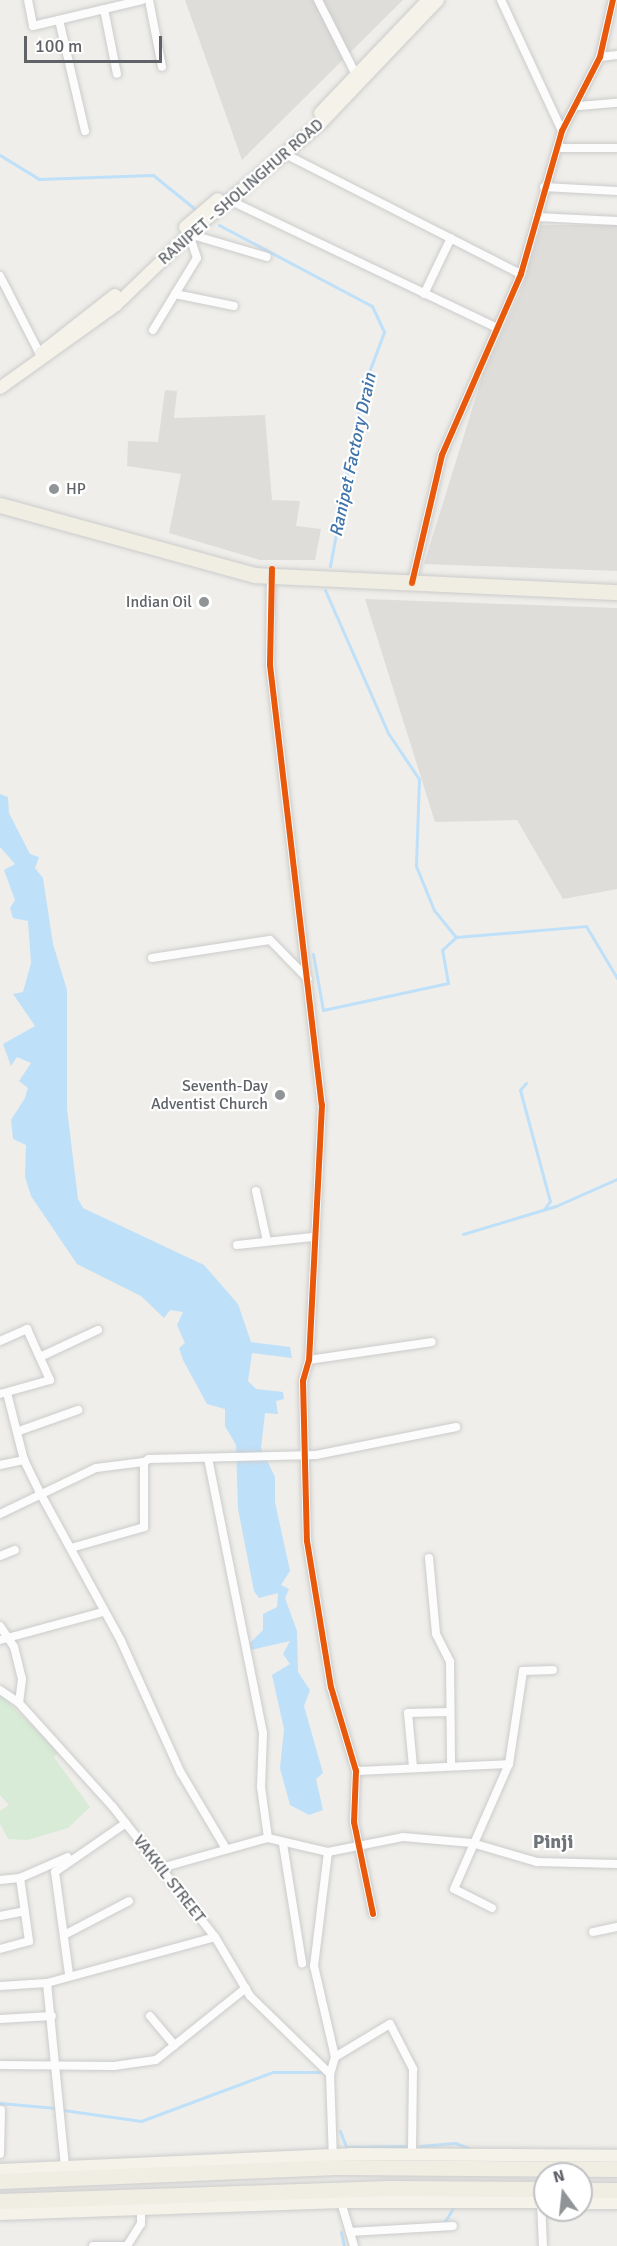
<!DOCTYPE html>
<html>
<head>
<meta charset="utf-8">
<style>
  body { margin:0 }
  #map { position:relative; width:617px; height:2246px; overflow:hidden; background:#efeeea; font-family:Signika,sans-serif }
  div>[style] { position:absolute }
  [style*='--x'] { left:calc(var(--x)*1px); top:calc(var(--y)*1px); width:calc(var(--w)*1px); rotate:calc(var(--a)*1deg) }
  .industrial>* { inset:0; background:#dfddda }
  .green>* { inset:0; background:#d8ebd6 }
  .water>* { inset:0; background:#bfe0f9 }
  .stream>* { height:3px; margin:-1.5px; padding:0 1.5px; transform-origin:1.5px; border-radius:1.5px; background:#bfe0f9 }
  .roads { filter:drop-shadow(0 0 2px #cbcccc) drop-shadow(0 0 2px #cbcccc) }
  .street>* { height:8px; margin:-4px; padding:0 4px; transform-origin:4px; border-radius:4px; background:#fdfcfc }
  .primary>* { height:12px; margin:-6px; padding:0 6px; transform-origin:6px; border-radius:6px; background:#f4f2e9 }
  .highway>* { height:15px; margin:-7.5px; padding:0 7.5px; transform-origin:7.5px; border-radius:7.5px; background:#f0ede3 }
  .cycleway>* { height:6px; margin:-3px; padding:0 3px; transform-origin:3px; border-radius:3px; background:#e8590c }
  .dots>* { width:16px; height:16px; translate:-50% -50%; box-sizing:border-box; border:3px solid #fff; border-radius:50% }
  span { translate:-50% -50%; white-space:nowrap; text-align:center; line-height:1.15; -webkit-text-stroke:4.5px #fff; paint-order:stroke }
  .street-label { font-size:16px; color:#5f6368 }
  .poi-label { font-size:16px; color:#5f6368 }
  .left { translate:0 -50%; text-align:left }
  .right { translate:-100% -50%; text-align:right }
  .water-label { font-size:18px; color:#4174aa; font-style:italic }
  .quarter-label { font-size:20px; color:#70757a; font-weight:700 }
  .north { position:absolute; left:533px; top:2162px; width:60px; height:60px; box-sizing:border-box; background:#fff; border:2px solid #bfc1c3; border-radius:50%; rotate:345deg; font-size:16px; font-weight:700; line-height:24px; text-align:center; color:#5f6368 }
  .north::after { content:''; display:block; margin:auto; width:21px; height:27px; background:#919496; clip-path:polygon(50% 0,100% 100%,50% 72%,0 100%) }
  .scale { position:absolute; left:24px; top:36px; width:138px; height:27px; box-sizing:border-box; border:3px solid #5f6368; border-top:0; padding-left:8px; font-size:18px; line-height:21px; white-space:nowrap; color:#5f6368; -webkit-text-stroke:4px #fff; paint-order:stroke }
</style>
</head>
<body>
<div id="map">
  <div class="industrial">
    <div style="clip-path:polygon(185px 0,403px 0,242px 160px)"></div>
    <div style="clip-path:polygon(541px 225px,617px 225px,617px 571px,424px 564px,484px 371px,520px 294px)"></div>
    <div style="clip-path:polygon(165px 390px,177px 391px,174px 418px,265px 415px,272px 500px,300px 501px,296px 526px,321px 529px,315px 560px,260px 560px,169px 533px,181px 474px,127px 466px,128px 441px,158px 442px)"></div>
    <div style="clip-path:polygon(365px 599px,617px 608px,617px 889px,563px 899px,517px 820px,435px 822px)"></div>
  </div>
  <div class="green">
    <div style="clip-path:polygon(0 1694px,50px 1743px,58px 1753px,54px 1757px,90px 1807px,68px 1828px,28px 1840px,8px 1839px,0 1824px,0 1811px,9px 1805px,0 1795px)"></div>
  </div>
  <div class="water">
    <div style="clip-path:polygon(0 794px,8px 797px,9px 813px,30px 854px,39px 857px,35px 868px,43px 878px,53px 944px,67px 990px,67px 1109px,78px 1199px,83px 1208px,204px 1265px,238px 1304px,251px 1342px,290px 1347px,292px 1358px,252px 1353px,248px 1381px,256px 1389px,283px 1392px,284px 1399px,276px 1401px,278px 1414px,265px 1413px,261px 1448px,275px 1477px,275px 1502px,290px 1571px,281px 1585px,289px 1589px,285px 1598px,297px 1631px,298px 1672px,310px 1690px,304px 1706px,323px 1773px,316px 1779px,323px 1810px,309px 1815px,290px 1805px,280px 1768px,284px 1729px,272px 1675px,290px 1664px,283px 1654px,290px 1641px,251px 1650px,248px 1645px,263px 1630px,263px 1614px,277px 1607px,278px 1593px,259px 1598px,254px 1591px,238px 1509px,236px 1445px,225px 1426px,225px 1409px,207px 1404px,183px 1360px,179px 1348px,185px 1343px,177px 1325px,183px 1312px,170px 1310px,164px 1318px,141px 1296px,77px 1264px,31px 1196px,25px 1177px,26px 1145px,13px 1139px,11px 1120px,25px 1098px,28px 1088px,19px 1081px,31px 1063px,17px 1057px,11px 1066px,3px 1044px,35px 1026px,13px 994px,23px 992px,31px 963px,28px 921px,13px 918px,10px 908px,15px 900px,4px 870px,15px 864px,0 847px)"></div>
  </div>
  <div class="stream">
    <div style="--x:0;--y:155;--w:46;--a:31.6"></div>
    <div style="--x:39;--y:179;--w:114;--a:-2"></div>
    <div style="--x:153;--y:175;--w:54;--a:39"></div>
    <div style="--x:219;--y:225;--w:173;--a:27.9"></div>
    <div style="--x:372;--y:306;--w:29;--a:65"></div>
    <div style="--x:384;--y:332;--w:60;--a:110.6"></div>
    <div style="--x:363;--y:388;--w:181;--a:100.5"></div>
    <div style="--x:325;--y:590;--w:156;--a:66.2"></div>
    <div style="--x:388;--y:733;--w:55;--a:56"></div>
    <div style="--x:419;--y:779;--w:87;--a:92"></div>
    <div style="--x:416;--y:866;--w:48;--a:67.8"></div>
    <div style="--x:434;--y:910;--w:35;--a:51"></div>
    <div style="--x:456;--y:937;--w:130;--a:-4.8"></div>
    <div style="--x:586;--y:926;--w:61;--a:59.2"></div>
    <div style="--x:313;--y:954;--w:57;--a:79.9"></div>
    <div style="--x:323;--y:1010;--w:128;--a:-12.2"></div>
    <div style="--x:448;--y:983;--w:34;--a:-100"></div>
    <div style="--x:442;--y:950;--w:19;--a:-43"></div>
    <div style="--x:526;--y:1083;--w:9;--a:131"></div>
    <div style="--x:520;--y:1090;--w:115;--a:74.9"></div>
    <div style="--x:550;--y:1201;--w:9;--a:126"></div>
    <div style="--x:463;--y:1234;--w:97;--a:-16.8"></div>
    <div style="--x:556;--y:1206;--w:67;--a:-23.9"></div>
    <div style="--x:0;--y:2103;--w:56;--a:5.1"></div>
    <div style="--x:63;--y:2110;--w:79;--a:8"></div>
    <div style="--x:141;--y:2121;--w:141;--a:-20.4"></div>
    <div style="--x:273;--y:2072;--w:51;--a:0"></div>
    <div style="--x:340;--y:2131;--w:17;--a:69"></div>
    <div style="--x:346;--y:2147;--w:59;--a:-1"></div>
    <div style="--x:420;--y:2146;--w:35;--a:-5"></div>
    <div style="--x:455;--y:2143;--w:15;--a:20"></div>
    <div style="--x:444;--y:2223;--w:17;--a:-59"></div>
    <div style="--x:341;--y:2232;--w:14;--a:78"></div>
  </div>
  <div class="roads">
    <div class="street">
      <div style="--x:28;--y:0;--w:26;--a:79"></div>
      <div style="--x:33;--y:26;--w:112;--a:-13.4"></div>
      <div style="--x:149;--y:0;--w:68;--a:79"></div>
      <div style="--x:318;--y:0;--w:84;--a:63.1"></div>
      <div style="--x:501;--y:0;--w:145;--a:65"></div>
      <div style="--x:104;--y:9;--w:66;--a:78.7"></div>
      <div style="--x:59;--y:20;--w:114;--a:76.8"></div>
      <div style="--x:600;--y:57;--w:17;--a:-7"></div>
      <div style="--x:579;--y:106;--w:38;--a:-5"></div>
      <div style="--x:561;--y:148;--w:56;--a:0"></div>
      <div style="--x:285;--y:154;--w:265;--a:27"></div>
      <div style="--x:544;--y:187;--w:73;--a:3.1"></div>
      <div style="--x:229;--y:200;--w:297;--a:25.5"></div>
      <div style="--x:537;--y:217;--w:80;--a:2.9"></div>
      <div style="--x:189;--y:234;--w:81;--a:16.4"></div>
      <div style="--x:0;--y:276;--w:92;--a:62.9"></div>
      <div style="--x:175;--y:294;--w:60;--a:11.5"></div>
      <div style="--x:424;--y:294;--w:62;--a:-64.3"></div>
      <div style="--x:153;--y:330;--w:84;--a:-58.6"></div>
      <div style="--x:197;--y:258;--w:25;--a:-108"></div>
      <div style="--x:271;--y:575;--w:90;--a:90.6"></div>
      <div style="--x:270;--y:665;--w:443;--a:83.3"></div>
      <div style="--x:322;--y:1105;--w:255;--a:92.9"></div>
      <div style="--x:309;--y:1360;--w:22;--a:106"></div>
      <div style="--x:303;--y:1381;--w:160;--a:88.6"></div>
      <div style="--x:307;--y:1541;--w:148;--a:80.7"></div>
      <div style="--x:331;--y:1687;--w:88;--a:73.4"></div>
      <div style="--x:356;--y:1771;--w:51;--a:92.2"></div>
      <div style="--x:354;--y:1822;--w:94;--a:78.3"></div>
      <div style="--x:412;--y:583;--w:131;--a:-76.8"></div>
      <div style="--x:442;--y:455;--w:197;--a:-66.4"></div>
      <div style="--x:521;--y:274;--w:149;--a:-74"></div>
      <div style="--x:562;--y:131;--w:83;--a:-62.8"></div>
      <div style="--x:600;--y:57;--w:58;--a:-77.2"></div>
      <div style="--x:152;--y:958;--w:119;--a:-8.7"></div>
      <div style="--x:270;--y:940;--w:54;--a:45.7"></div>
      <div style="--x:256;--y:1191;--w:51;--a:77.6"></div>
      <div style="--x:237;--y:1245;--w:76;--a:-6"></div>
      <div style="--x:0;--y:1341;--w:30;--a:-24"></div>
      <div style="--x:27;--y:1329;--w:56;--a:65.7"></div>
      <div style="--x:50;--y:1380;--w:52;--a:164.4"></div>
      <div style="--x:40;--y:1357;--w:64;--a:-25"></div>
      <div style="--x:309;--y:1360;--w:124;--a:-8.3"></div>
      <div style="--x:7;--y:1393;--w:69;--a:75.8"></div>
      <div style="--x:24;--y:1460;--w:34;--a:64"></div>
      <div style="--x:39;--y:1491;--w:171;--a:61.3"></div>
      <div style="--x:121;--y:1641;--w:145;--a:65.6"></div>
      <div style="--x:181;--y:1773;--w:86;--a:59.3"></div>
      <div style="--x:19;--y:1431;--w:63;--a:-19.6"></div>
      <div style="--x:208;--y:1458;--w:280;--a:78.7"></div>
      <div style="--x:263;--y:1733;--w:54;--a:92.1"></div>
      <div style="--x:261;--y:1787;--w:51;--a:82.2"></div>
      <div style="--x:0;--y:1465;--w:25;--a:-12"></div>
      <div style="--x:0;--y:1514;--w:106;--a:-25.6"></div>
      <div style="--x:96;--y:1468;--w:48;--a:-7.1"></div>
      <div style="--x:71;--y:1548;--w:76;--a:-16"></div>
      <div style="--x:144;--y:1527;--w:65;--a:-90"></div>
      <div style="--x:144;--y:1462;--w:6;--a:-31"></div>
      <div style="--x:149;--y:1459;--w:167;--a:-1.4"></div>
      <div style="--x:316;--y:1455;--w:143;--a:-11.3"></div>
      <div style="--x:0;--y:1556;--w:16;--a:-22"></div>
      <div style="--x:429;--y:1558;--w:76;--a:84.7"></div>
      <div style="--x:436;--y:1634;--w:31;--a:63"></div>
      <div style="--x:450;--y:1662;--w:100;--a:89.4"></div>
      <div style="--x:0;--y:1626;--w:25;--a:56"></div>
      <div style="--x:14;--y:1647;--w:33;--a:76"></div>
      <div style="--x:22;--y:1679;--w:24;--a:97"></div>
      <div style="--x:0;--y:1640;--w:107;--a:-15.2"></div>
      <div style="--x:0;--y:1690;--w:23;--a:34"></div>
      <div style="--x:19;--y:1703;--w:140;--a:47.9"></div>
      <div style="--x:113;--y:1807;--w:165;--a:51.9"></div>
      <div style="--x:215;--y:1937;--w:69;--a:59.3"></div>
      <div style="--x:250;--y:1996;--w:112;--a:44.3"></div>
      <div style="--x:413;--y:1767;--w:54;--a:-95.3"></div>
      <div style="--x:408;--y:1713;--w:42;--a:-1.4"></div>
      <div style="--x:356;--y:1771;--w:153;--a:-2.6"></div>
      <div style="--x:283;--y:1844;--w:121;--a:80.9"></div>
      <div style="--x:328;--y:1852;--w:115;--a:97"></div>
      <div style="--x:314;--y:1966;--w:93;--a:77"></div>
      <div style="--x:335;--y:2057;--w:18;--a:106"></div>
      <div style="--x:330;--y:2074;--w:86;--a:88"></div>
      <div style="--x:161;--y:1868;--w:111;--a:-15.7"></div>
      <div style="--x:268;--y:1838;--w:62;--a:13.1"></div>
      <div style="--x:328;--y:1852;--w:76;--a:-11.3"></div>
      <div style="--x:403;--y:1837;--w:69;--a:5"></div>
      <div style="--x:472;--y:1843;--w:68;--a:16.3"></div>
      <div style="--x:537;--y:1862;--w:80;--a:1.4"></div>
      <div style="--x:0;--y:1880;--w:20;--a:-6"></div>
      <div style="--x:20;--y:1878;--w:52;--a:-23.6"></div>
      <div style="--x:492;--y:1908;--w:42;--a:-153.4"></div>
      <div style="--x:454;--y:1889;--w:137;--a:-66.3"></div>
      <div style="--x:509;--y:1764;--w:94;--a:-81.4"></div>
      <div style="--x:523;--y:1671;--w:30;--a:-2"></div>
      <div style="--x:0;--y:1916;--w:25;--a:-11"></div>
      <div style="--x:593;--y:1932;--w:25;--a:-12"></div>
      <div style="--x:66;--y:1934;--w:71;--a:-27.6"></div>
      <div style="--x:0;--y:1949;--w:30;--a:-15"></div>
      <div style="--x:29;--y:1941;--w:64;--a:-98.1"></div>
      <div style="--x:69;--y:1974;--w:103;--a:-97.8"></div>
      <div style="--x:55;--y:1872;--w:86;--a:-34.6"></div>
      <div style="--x:47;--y:1983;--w:186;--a:84.4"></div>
      <div style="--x:0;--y:1986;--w:47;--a:-3.7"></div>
      <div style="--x:47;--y:1983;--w:174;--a:-15.3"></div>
      <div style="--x:150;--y:2016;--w:38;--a:50"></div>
      <div style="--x:0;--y:2019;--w:52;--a:-3.3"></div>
      <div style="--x:335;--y:2057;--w:64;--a:-31"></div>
      <div style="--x:390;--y:2024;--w:51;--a:62.9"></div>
      <div style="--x:413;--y:2069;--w:85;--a:90.7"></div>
      <div style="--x:0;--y:2065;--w:114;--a:0.5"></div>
      <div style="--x:114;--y:2066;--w:42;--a:-8.1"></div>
      <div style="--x:156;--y:2060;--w:115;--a:-38.7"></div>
      <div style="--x:0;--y:2154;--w:44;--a:-88.7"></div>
      <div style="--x:341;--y:2202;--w:46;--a:73.5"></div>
      <div style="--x:541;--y:2202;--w:44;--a:87.4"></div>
      <div style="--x:350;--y:2232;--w:103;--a:-3.3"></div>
      <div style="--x:93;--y:2246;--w:32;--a:0"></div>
      <div style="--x:127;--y:2246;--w:26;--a:-58"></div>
      <div style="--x:141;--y:2224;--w:15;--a:-90"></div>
    </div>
    <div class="primary">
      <div style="--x:320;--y:113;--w:156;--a:-46.3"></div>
      <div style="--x:185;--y:227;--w:43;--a:-40.3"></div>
      <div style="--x:41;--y:353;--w:94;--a:-38.1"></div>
      <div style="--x:0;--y:388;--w:143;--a:-35.6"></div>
      <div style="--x:116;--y:305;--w:114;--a:-43.9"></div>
      <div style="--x:198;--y:226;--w:159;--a:-39.9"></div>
      <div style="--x:320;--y:124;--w:171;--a:-46.4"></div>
      <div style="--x:0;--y:2170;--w:350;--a:-2.6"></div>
      <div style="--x:350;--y:2154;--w:267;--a:0.4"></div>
      <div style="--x:581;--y:2203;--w:36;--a:0"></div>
      <div style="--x:0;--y:2214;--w:341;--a:-2"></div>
      <div style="--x:341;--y:2202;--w:204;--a:0"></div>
    </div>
    <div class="highway">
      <div style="--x:0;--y:505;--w:264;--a:15.4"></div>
      <div style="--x:255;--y:575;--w:362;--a:2.7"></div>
      <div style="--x:0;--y:2181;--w:337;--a:-2.4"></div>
      <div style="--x:337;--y:2167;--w:280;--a:0.4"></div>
      <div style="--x:581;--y:2190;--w:36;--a:0"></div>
      <div style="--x:0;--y:2201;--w:390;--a:-1.9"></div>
      <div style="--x:390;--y:2188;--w:155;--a:0.4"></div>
    </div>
  </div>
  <div class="cycleway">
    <div style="--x:272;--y:569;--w:96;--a:91.2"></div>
    <div style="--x:270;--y:665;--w:443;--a:83.3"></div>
    <div style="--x:322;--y:1105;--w:255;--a:92.9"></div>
    <div style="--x:309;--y:1360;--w:22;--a:106"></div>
    <div style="--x:303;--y:1381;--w:160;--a:88.6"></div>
    <div style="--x:307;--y:1541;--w:148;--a:80.7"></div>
    <div style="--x:331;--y:1687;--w:88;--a:73.4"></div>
    <div style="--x:356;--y:1771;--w:51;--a:92.2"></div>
    <div style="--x:354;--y:1822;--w:94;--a:78.3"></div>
    <div style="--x:412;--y:583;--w:131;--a:-76.8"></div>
    <div style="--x:442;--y:455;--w:197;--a:-66.4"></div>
    <div style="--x:521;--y:274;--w:149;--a:-74"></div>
    <div style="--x:562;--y:131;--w:83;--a:-62.8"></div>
    <div style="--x:600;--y:57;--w:58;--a:-77.2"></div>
  </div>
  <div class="dots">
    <div style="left:54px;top:489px;background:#919496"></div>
    <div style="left:204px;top:602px;background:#919496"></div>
    <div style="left:280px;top:1095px;background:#919496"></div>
  </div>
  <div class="street-label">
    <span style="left:241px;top:192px;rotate:-41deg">RANIPET - SHOLINGHUR ROAD</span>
    <span style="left:169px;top:1879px;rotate:52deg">VAKKIL STREET</span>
  </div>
  <div class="poi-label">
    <span class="left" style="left:66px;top:489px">HP</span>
    <span class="right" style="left:192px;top:602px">Indian Oil</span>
    <span class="right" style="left:268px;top:1095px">Seventh-Day<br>Adventist Church</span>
  </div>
  <div class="water-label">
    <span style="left:353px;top:455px;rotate:-78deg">Ranipet Factory Drain</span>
  </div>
  <div class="quarter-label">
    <span style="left:553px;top:1841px">Pinji</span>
  </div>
  <div class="north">N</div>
  <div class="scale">100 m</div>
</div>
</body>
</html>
